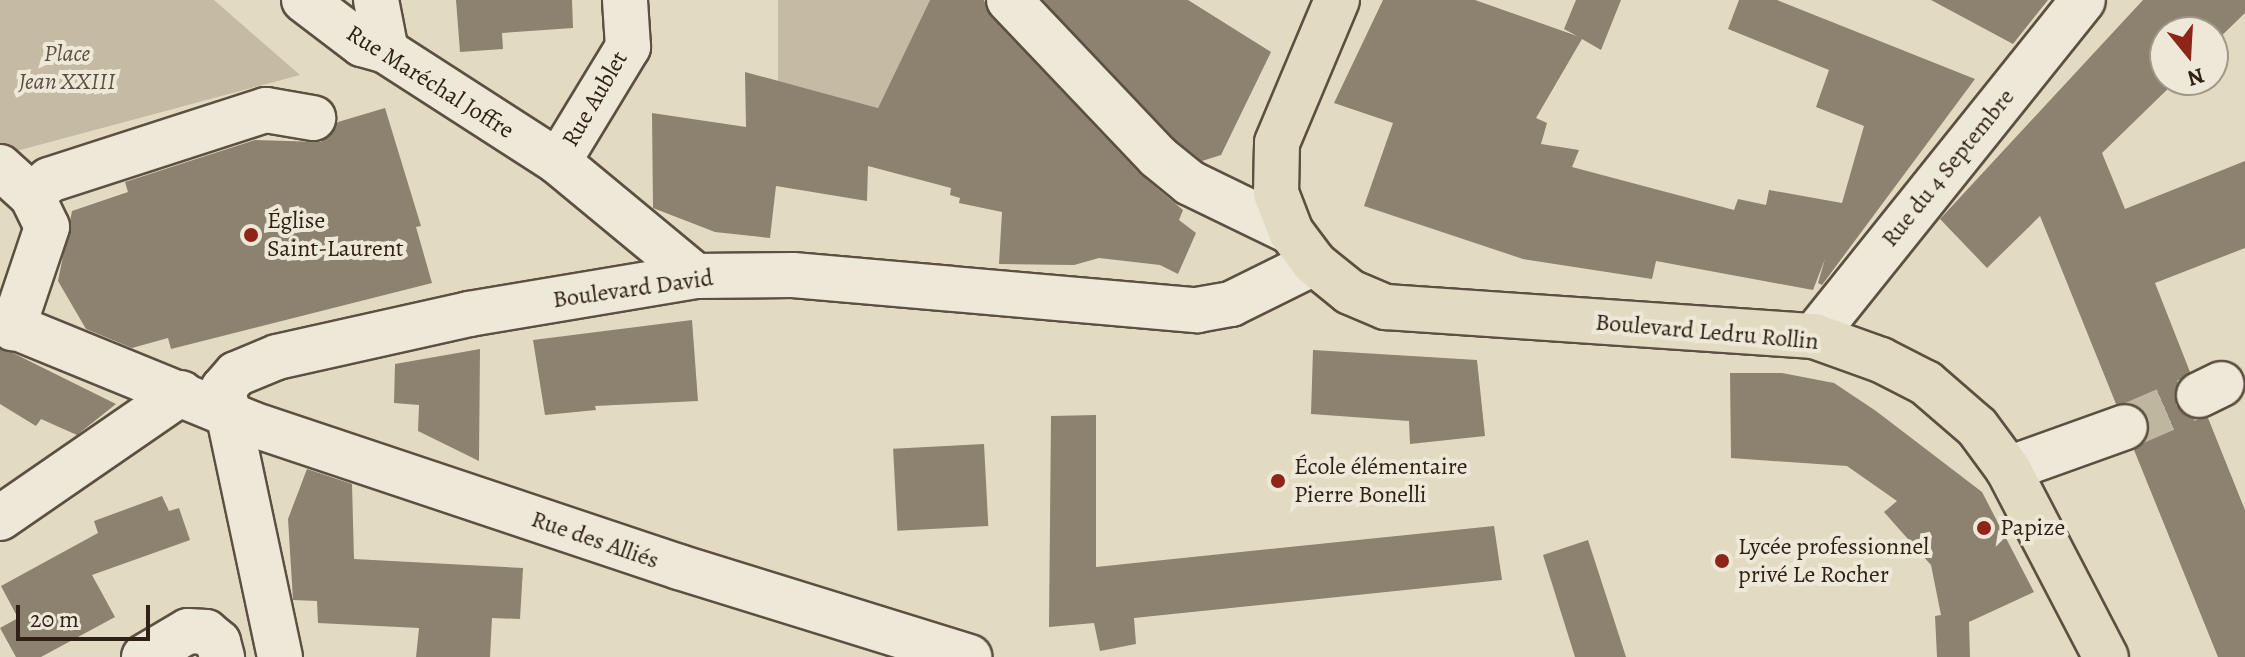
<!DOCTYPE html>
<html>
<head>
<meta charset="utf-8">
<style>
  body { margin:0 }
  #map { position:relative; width:2245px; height:657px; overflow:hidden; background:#e3dbc1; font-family:Alegreya,serif }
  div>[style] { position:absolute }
  .green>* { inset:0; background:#c5bba4 }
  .building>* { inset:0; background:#8d816f; transform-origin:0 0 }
  .minor-tunnel>* { height:44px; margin-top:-22px; transform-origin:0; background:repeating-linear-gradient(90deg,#bfb69f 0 44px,transparent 0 66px) }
  .roads { filter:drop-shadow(2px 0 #5d4f41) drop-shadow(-2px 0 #5d4f41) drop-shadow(0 2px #5d4f41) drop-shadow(0 -2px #5d4f41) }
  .minor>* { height:44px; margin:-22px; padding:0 22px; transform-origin:22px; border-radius:22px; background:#ede8d7 }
  .major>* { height:44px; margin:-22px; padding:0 22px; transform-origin:22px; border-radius:22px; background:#e3dbc1 }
  .dots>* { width:22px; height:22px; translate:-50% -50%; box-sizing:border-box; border:4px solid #ede8d7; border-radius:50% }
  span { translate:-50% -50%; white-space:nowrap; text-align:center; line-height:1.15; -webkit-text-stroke:8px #ede8d7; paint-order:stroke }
  .park-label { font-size:24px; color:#5d4e41; font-style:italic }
  .street-label { font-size:24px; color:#302016 }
  .poi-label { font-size:24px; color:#302016 }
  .left { translate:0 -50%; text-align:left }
  .north { position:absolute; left:2149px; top:16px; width:80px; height:80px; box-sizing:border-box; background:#ede8d7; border:2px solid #a1988a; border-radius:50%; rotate:162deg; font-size:22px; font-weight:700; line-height:32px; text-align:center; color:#302016 }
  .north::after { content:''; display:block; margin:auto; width:28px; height:36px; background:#8f2418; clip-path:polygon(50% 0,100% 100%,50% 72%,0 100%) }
  .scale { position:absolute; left:16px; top:605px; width:134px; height:36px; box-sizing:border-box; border:4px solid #302016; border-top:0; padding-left:10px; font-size:24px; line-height:28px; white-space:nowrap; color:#302016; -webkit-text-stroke:6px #ede8d7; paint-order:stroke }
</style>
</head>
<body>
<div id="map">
  <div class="green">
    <div style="clip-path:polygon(0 0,214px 0,300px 75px,9px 153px,0 145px)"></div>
    <div style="clip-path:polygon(778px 0,930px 0,878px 108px,778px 81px)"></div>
  </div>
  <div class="building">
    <div style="clip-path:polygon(456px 0,572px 0,573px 28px,502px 33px,503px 49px,460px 52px)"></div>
    <div style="clip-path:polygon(930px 0,984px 0,991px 17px,1140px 174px,1183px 210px,1179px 220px,1196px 233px,1178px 274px,1160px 265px,1099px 258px,1074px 265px,999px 264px,1002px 212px,959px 203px,960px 198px,950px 195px,951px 188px,868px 166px,867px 201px,776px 186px,770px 238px,715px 232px,653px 208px,652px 113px,746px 127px,745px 72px,878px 108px)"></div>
    <div style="clip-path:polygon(1043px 0,1188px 0,1271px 52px,1221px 155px,1202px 161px,1175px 139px)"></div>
    <div style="clip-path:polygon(1383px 0,1475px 0,1577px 36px,1564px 29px,1576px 0,1621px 0,1601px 50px,1582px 39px,1536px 118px,1547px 123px,1541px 144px,1579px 150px,1572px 167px,1734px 210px,1738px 199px,1766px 205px,1769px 190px,1842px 203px,1864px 126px,1816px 107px,1829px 70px,1728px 29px,1739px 0,1777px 0,1975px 79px,1822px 285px,1818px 283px,1825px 259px,1813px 290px,1656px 261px,1652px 279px,1523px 259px,1364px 206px,1393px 123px,1334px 103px)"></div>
    <div style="clip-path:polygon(1931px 0,2048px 0,2013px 44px)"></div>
    <div style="clip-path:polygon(2143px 0,2245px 0,2245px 13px,2213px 44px,2213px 32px,2165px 32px,2165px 80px,2177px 80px,2102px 153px,2125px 209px,2245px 161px,2245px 248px,2155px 283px,2190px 372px,2178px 382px,2176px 405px,2186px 416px,2208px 418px,2245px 510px,2245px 657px,2218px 657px,2134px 450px,2149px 432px,2148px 418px,2130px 403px,2116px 404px,2040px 216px,1987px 268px,1940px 219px)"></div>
    <div style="clip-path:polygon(385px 108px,421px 226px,416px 227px,432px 283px,171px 349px,168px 338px,132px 348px,86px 329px,58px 281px,72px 211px,128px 192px,125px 182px,255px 140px,321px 142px,338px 122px)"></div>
    <div style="clip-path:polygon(692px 320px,698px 401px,595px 406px,596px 410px,545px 415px,533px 340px)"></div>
    <div style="clip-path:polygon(0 348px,11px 352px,116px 404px,77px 435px,41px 419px,36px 426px,0 404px)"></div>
    <div style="clip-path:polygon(480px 349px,479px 461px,418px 431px,419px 405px,394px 403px,395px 364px)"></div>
    <div style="clip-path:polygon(1313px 350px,1477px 360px,1485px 436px,1410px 444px,1409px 421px,1311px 414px)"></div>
    <div style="clip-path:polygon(1730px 373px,1782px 373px,1834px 383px,1876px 411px,1982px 492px,2034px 592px,1969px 622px,1970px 657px,1937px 657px,1935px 616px,1941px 615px,1931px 565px,1884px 512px,1897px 501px,1847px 466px,1731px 458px)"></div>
    <div style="clip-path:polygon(1096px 415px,1096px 567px,1494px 526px,1502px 580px,1134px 618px,1136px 644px,1100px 651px,1094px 623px,1049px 627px,1051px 416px)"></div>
    <div style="left:984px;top:444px;width:82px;height:91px;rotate:87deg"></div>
    <div style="clip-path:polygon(307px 469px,352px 484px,354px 559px,523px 568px,520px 619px,492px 618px,490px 657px,416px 657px,419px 628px,318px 623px,317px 601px,293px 600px,288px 519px)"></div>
    <div style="clip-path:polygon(162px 496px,169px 511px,179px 508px,190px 540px,92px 575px,115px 617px,41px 657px,16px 657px,0 628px,18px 618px,1px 586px,98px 533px,94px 521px)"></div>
    <div style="clip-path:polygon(1588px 540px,1626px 657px,1575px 657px,1543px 555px)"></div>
  </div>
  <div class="minor-tunnel">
    <div style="left:2125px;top:427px;width:81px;rotate:-23.4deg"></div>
  </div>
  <div class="roads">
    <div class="minor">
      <div style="left:304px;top:0;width:73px;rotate:37.2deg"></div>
      <div style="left:362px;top:44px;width:25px;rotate:16deg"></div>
      <div style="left:386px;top:51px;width:205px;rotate:32.8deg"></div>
      <div style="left:558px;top:162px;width:179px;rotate:39.6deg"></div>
      <div style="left:376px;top:0;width:52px;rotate:78.9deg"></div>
      <div style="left:1009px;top:0;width:216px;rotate:46.5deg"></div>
      <div style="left:1158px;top:157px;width:41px;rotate:39.1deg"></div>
      <div style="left:1190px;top:183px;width:112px;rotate:25.9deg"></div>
      <div style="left:558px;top:162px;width:135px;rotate:-58.7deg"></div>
      <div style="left:628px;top:47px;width:47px;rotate:-93.7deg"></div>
      <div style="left:0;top:167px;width:43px;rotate:42.2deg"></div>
      <div style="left:32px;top:196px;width:34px;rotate:64deg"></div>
      <div style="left:47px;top:227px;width:107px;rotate:108.6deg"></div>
      <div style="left:32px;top:196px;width:23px;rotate:-43deg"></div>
      <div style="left:49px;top:180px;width:228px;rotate:-17.9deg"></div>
      <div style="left:266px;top:110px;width:48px;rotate:9.7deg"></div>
      <div style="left:0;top:321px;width:272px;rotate:22.2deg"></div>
      <div style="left:252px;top:424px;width:450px;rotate:18.5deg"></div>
      <div style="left:679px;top:567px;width:304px;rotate:17.2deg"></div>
      <div style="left:1814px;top:336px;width:430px;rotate:-51.3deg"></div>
      <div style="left:2199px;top:395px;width:25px;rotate:-26deg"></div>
      <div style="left:2008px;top:469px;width:124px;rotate:-19.7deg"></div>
      <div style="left:0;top:518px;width:220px;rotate:-34.6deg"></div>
      <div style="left:144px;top:657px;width:51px;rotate:-30.6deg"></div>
      <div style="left:188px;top:631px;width:18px;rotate:3deg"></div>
      <div style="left:206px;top:632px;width:16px;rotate:40deg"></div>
      <div style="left:218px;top:642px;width:16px;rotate:75deg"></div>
      <div style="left:280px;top:657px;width:274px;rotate:-102deg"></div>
      <div style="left:223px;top:389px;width:20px;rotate:-49deg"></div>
      <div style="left:236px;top:374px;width:44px;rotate:-22.5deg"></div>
      <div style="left:277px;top:357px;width:197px;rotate:-12.6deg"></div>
      <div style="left:469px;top:314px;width:230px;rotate:-9.5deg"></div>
      <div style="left:696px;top:276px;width:97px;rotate:-0.6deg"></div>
      <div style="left:793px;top:275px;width:406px;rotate:5deg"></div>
      <div style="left:1197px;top:310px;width:35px;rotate:-10deg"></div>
      <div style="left:1231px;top:304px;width:93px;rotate:-26.3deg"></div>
    </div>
    <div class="major">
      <div style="left:1337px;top:0;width:155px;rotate:112.8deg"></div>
      <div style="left:1277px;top:143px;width:50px;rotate:91.1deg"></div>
      <div style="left:1276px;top:193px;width:42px;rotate:69deg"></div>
      <div style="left:1291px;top:232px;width:39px;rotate:53deg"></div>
      <div style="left:1314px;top:263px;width:46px;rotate:38.9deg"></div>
      <div style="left:1350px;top:292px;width:39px;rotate:23deg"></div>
      <div style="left:1386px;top:307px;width:429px;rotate:3.9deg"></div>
      <div style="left:1814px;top:336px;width:71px;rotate:19.7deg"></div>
      <div style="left:1881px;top:360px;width:51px;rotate:27.1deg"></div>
      <div style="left:1926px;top:383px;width:67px;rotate:40.8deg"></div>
      <div style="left:1977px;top:427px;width:52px;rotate:53.6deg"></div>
      <div style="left:2008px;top:469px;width:212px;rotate:62.5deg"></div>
    </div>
  </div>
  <div class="dots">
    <div style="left:251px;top:235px;background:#8f2418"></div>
    <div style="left:1278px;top:481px;background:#8f2418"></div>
    <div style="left:1984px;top:528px;background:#8f2418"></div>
    <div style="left:1722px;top:561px;background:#8f2418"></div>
  </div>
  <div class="park-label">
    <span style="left:67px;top:68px">Place<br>Jean XXIII</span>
  </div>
  <div class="street-label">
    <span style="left:430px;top:82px;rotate:32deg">Rue Maréchal Joffre</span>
    <span style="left:595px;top:99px;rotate:-60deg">Rue Aublet</span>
    <span style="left:1948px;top:168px;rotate:-51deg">Rue du 4 Septembre</span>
    <span style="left:633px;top:289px;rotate:-8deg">Boulevard David</span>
    <span style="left:1707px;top:332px;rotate:5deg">Boulevard Ledru Rollin</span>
    <span style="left:595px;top:540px;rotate:19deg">Rue des Alliés</span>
  </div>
  <div class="poi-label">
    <span class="left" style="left:267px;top:235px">Église<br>Saint-Laurent</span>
    <span class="left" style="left:1294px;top:481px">École élémentaire<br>Pierre Bonelli</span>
    <span class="left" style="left:2000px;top:528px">Papize</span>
    <span class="left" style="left:1738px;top:561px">Lycée professionnel<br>privé Le Rocher</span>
  </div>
  <div class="north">N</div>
  <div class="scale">20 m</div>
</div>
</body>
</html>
